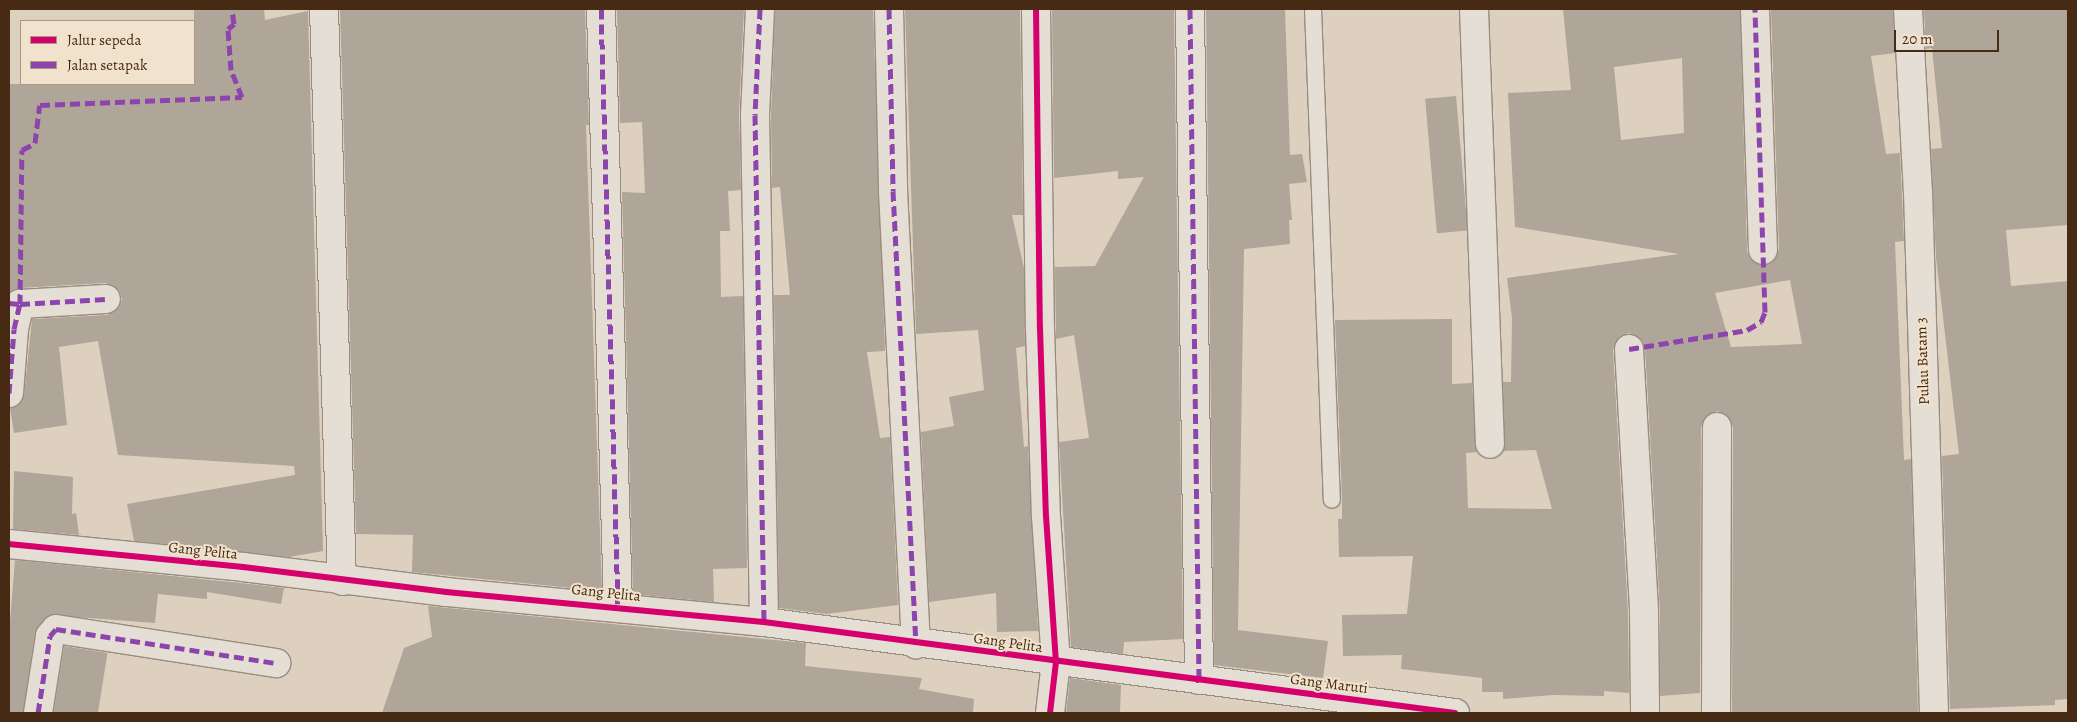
<!DOCTYPE html>
<html>
<head>
<meta charset="utf-8">
<style>
  body { margin:0 }
  #map { position:relative; width:2077px; height:722px; overflow:hidden; background:#ddd0bf; font-family:Alegreya,serif }
  div>[style] { position:absolute }
  .building>* { inset:0; background:#afa598; transform-origin:0 0 }
  .roads { filter:drop-shadow(1px 0 #988c80) drop-shadow(-1px 0 #988c80) drop-shadow(0 1px #988c80) drop-shadow(0 -1px #988c80) }
  .service>* { height:16px; margin:-8px; padding:0 8px; transform-origin:8px; border-radius:8px; background:#e4ded5 }
  .minor>* { height:28px; margin:-14px; padding:0 14px; transform-origin:14px; border-radius:14px; background:#e4ded5 }
  .quiet>* { height:5px; margin-top:-2.5px; transform-origin:0; background:repeating-linear-gradient(90deg,#8e44ad 0 10px,transparent 0 15px) }
  .cycleway>* { height:6px; margin:-3px; padding:0 3px; transform-origin:3px; border-radius:3px; background:#d6006c }
  span { translate:-50% -50%; white-space:nowrap; text-align:center; line-height:1.15; -webkit-text-stroke:4px #f1e2cd; paint-order:stroke }
  .street-label { font-size:15px; color:#472a14 }
  .frame { position:absolute; inset:0; border:10px solid #472a14; pointer-events:none }
  .legend { position:absolute; left:20px; top:20px; width:175px; height:65px; box-sizing:border-box; background:#f1e2cd; border:1px solid #ad9883; margin:0; padding:6px 9px; list-style:none; font-size:15px; color:#472a14 }
  .legend li { display:flex; align-items:center; gap:10px; height:25px }
  .legend b { width:25px; border:1px solid #ad9883 }
  .scale { position:absolute; left:1894px; top:30px; width:105px; height:22px; box-sizing:border-box; border:2px solid #472a14; border-top:0; padding-left:6px; font-size:15px; line-height:18px; white-space:nowrap; color:#472a14; -webkit-text-stroke:4px #f1e2cd; paint-order:stroke }
</style>
</head>
<body>
<div id="map">
  <div class="building">
    <div style="clip-path:polygon(194px 9px,264px 9px,265px 20px,308px 11px,323px 551px,289px 557px,134px 541px,127px 504px,295px 475px,294px 466px,118px 455px,98px 341px,59px 347px,67px 425px,14px 433px,10px 408px,22px 402px,24px 395px,32px 319px,107px 315px,120px 306px,122px 299px,119px 290px,105px 283px,19px 288px,9px 294px,9px 84px,194px 84px)"></div>
    <div style="clip-path:polygon(340px 9px,585px 9px,589px 125px,586px 125px,602px 591px,412px 572px,413px 535px,356px 534px)"></div>
    <div style="clip-path:polygon(617px 9px,744px 9px,739px 114px,741px 190px,728px 191px,730px 231px,720px 231px,721px 297px,743px 296px,747px 568px,713px 569px,714px 602px,633px 594px,622px 192px,645px 193px,642px 122px,620px 123px)"></div>
    <div style="clip-path:polygon(775px 9px,873px 9px,885px 351px,867px 352px,880px 438px,890px 437px,898px 605px,826px 614px,779px 608px,774px 295px,790px 295px,780px 187px,772px 188px,771px 115px)"></div>
    <div style="clip-path:polygon(905px 9px,1020px 9px,1023px 215px,1012px 215px,1024px 268px,1025px 346px,1016px 348px,1024px 447px,1028px 446px,1038px 631px,997px 632px,996px 593px,929px 602px,921px 432px,954px 426px,949px 397px,984px 390px,978px 330px,916px 334px)"></div>
    <div style="clip-path:polygon(1052px 9px,1174px 9px,1183px 639px,1124px 642px,1123px 654px,1071px 647px,1059px 442px,1089px 438px,1074px 335px,1056px 339px,1055px 267px,1095px 266px,1144px 177px,1118px 179px,1118px 171px,1054px 178px)"></div>
    <div style="clip-path:polygon(1206px 9px,1285px 9px,1290px 155px,1302px 154px,1307px 182px,1289px 184px,1292px 220px,1289px 220px,1290px 244px,1244px 249px,1238px 630px,1328px 641px,1323px 678px,1214px 665px)"></div>
    <div style="clip-path:polygon(evenodd,1563px 9px,1740px 9px,1747px 251px,1750px 259px,1763px 266px,1772px 263px,1779px 249px,1771px 9px,1893px 9px,1895px 53px,1871px 56px,1886px 154px,1900px 153px,1904px 241px,1895px 242px,1904px 460px,1911px 459px,1918px 713px,1732px 713px,1733px 427px,1730px 419px,1718px 411px,1709px 414px,1701px 427px,1700px 693px,1660px 696px,1660px 611px,1645px 348px,1642px 340px,1629px 333px,1620px 336px,1613px 350px,1628px 613px,1629px 693px,1604px 691px,1604px 696px,1554px 695px,1503px 699px,1503px 692px,1482px 692px,1482px 678px,1401px 669px,1402px 655px,1343px 656px,1342px 615px,1407px 614px,1413px 556px,1339px 557px,1338px 519px,1342px 519px,1342px 500px,1335px 320px,1452px 319px,1452px 384px,1472px 383px,1477px 452px,1466px 453px,1468px 508px,1552px 509px,1536px 450px,1504px 451px,1503px 382px,1511px 382px,1512px 318px,1507px 278px,1679px 254px,1515px 227px,1508px 93px,1571px 90px,1563px 9px,1682px 58px,1684px 133px,1621px 140px,1614px 67px,1682px 58px,1563px 9px,1790px 280px,1802px 344px,1731px 347px,1715px 293px,1790px 280px)"></div>
    <div style="clip-path:polygon(1924px 9px,2068px 9px,2068px 225px,2006px 230px,2011px 286px,2068px 281px,2068px 699px,2055px 700px,2055px 705px,1950px 709px,1942px 456px,1959px 454px,1936px 257px,1931px 149px,1942px 148px,1932px 48px,1926px 49px)"></div>
    <div style="left:1456px;top:96px;width:135px;height:31px;rotate:85deg"></div>
    <div style="clip-path:polygon(14px 471px,73px 477px,72px 514px,76px 513px,79px 535px,13px 529px)"></div>
    <div style="clip-path:polygon(15px 560px,241px 583px,284px 588px,281px 604px,207px 592px,207px 599px,158px 594px,155px 623px,50px 615px,35px 634px,23px 713px,9px 713px,9px 633px)"></div>
    <div style="clip-path:polygon(428px 606px,806px 643px,805px 666px,922px 678px,919px 689px,974px 699px,973px 713px,382px 713px,404px 648px,432px 637px)"></div>
    <div style="left:64px;top:646px;width:44px;height:68px;rotate:9deg"></div>
    <div style="clip-path:polygon(1070px 678px,1121px 685px,1120px 713px,1066px 713px)"></div>
  </div>
  <div class="roads">
    <div class="service">
      <div style="left:1313px;top:9px;width:491px;rotate:87.8deg"></div>
    </div>
    <div class="minor">
      <div style="left:324px;top:9px;width:572px;rotate:88.2deg"></div>
      <div style="left:601px;top:9px;width:598px;rotate:88.37deg"></div>
      <div style="left:760px;top:9px;width:106px;rotate:92.7deg"></div>
      <div style="left:755px;top:115px;width:507px;rotate:88.98deg"></div>
      <div style="left:889px;top:9px;width:182px;rotate:88.7deg"></div>
      <div style="left:893px;top:191px;width:454px;rotate:87.1deg"></div>
      <div style="left:1036px;top:9px;width:319px;rotate:89.3deg"></div>
      <div style="left:1040px;top:328px;width:188px;rotate:88.2deg"></div>
      <div style="left:1046px;top:516px;width:146px;rotate:86.1deg"></div>
      <div style="left:1056px;top:662px;width:51px;rotate:96.7deg"></div>
      <div style="left:1190px;top:9px;width:671px;rotate:89.23deg"></div>
      <div style="left:1474px;top:9px;width:435px;rotate:87.9deg"></div>
      <div style="left:1755px;top:9px;width:241px;rotate:88.1deg"></div>
      <div style="left:1908px;top:9px;width:183px;rotate:86.9deg"></div>
      <div style="left:1918px;top:192px;width:521px;rotate:88.24deg"></div>
      <div style="left:1629px;top:349px;width:263px;rotate:86.7deg"></div>
      <div style="left:1644px;top:612px;width:101px;rotate:89.4deg"></div>
      <div style="left:9px;top:393px;width:64px;rotate:-85.5deg"></div>
      <div style="left:14px;top:329px;width:26px;rotate:-77deg"></div>
      <div style="left:20px;top:304px;width:86px;rotate:-3.3deg"></div>
      <div style="left:9px;top:544px;width:235px;rotate:5.6deg"></div>
      <div style="left:243px;top:567px;width:205px;rotate:7deg"></div>
      <div style="left:446px;top:592px;width:319px;rotate:5.4deg"></div>
      <div style="left:764px;top:622px;width:697px;rotate:7.5deg"></div>
      <div style="left:38px;top:713px;width:78px;rotate:-81.1deg"></div>
      <div style="left:50px;top:636px;width:9px;rotate:-49deg"></div>
      <div style="left:56px;top:629px;width:223px;rotate:8.8deg"></div>
      <div style="left:1716px;top:713px;width:286px;rotate:-89.8deg"></div>
    </div>
  </div>
  <div class="quiet">
    <div style="left:601px;top:9px;width:598px;rotate:88.37deg"></div>
    <div style="left:760px;top:9px;width:106px;rotate:92.7deg"></div>
    <div style="left:755px;top:115px;width:507px;rotate:88.98deg"></div>
    <div style="left:889px;top:9px;width:182px;rotate:88.7deg"></div>
    <div style="left:893px;top:191px;width:454px;rotate:87.1deg"></div>
    <div style="left:1190px;top:9px;width:671px;rotate:89.23deg"></div>
    <div style="left:1199px;top:680px;width:3px;rotate:180deg"></div>
    <div style="left:9px;top:303px;width:11px;rotate:5deg"></div>
    <div style="left:20px;top:304px;width:154px;rotate:-89.3deg"></div>
    <div style="left:22px;top:150px;width:15px;rotate:-28deg"></div>
    <div style="left:35px;top:143px;width:38px;rotate:-83deg"></div>
    <div style="left:40px;top:105px;width:202px;rotate:-2.3deg"></div>
    <div style="left:242px;top:97px;width:29px;rotate:-112deg"></div>
    <div style="left:231px;top:70px;width:41px;rotate:-94.2deg"></div>
    <div style="left:228px;top:29px;width:8px;rotate:-40deg"></div>
    <div style="left:234px;top:24px;width:15px;rotate:-98deg"></div>
    <div style="left:1629px;top:349px;width:120px;rotate:-9.1deg"></div>
    <div style="left:1747px;top:330px;width:16px;rotate:-30deg"></div>
    <div style="left:1761px;top:322px;width:11px;rotate:-68deg"></div>
    <div style="left:1765px;top:312px;width:303px;rotate:-91.9deg"></div>
    <div style="left:9px;top:393px;width:64px;rotate:-85.5deg"></div>
    <div style="left:14px;top:329px;width:26px;rotate:-77deg"></div>
    <div style="left:20px;top:304px;width:86px;rotate:-3.3deg"></div>
    <div style="left:38px;top:713px;width:78px;rotate:-81.1deg"></div>
    <div style="left:50px;top:636px;width:9px;rotate:-49deg"></div>
    <div style="left:56px;top:629px;width:223px;rotate:8.8deg"></div>
  </div>
  <div class="cycleway">
    <div style="left:1036px;top:9px;width:319px;rotate:89.3deg"></div>
    <div style="left:1040px;top:328px;width:188px;rotate:88.2deg"></div>
    <div style="left:1046px;top:516px;width:146px;rotate:86.1deg"></div>
    <div style="left:1056px;top:662px;width:51px;rotate:96.7deg"></div>
    <div style="left:9px;top:544px;width:235px;rotate:5.6deg"></div>
    <div style="left:243px;top:567px;width:205px;rotate:7deg"></div>
    <div style="left:446px;top:592px;width:319px;rotate:5.4deg"></div>
    <div style="left:764px;top:622px;width:697px;rotate:7.5deg"></div>
  </div>
  <div class="street-label">
    <span style="left:1923px;top:361px;rotate:-92deg">Pulau Batam 3</span>
    <span style="left:203px;top:551px;rotate:6deg">Gang Pelita</span>
    <span style="left:606px;top:593px;rotate:6deg">Gang Pelita</span>
    <span style="left:1008px;top:643px;rotate:8deg">Gang Pelita</span>
    <span style="left:1329px;top:684px;rotate:7deg">Gang Maruti</span>
  </div>
  <div class="frame"></div>
  <ul class="legend">
  <li><b style="height:6px;background:#d6006c"></b>Jalur sepeda</li>
  <li><b style="height:6px;background:#8e44ad"></b>Jalan setapak</li>
  </ul>
  <div class="scale">20 m</div>
</div>
</body>
</html>
